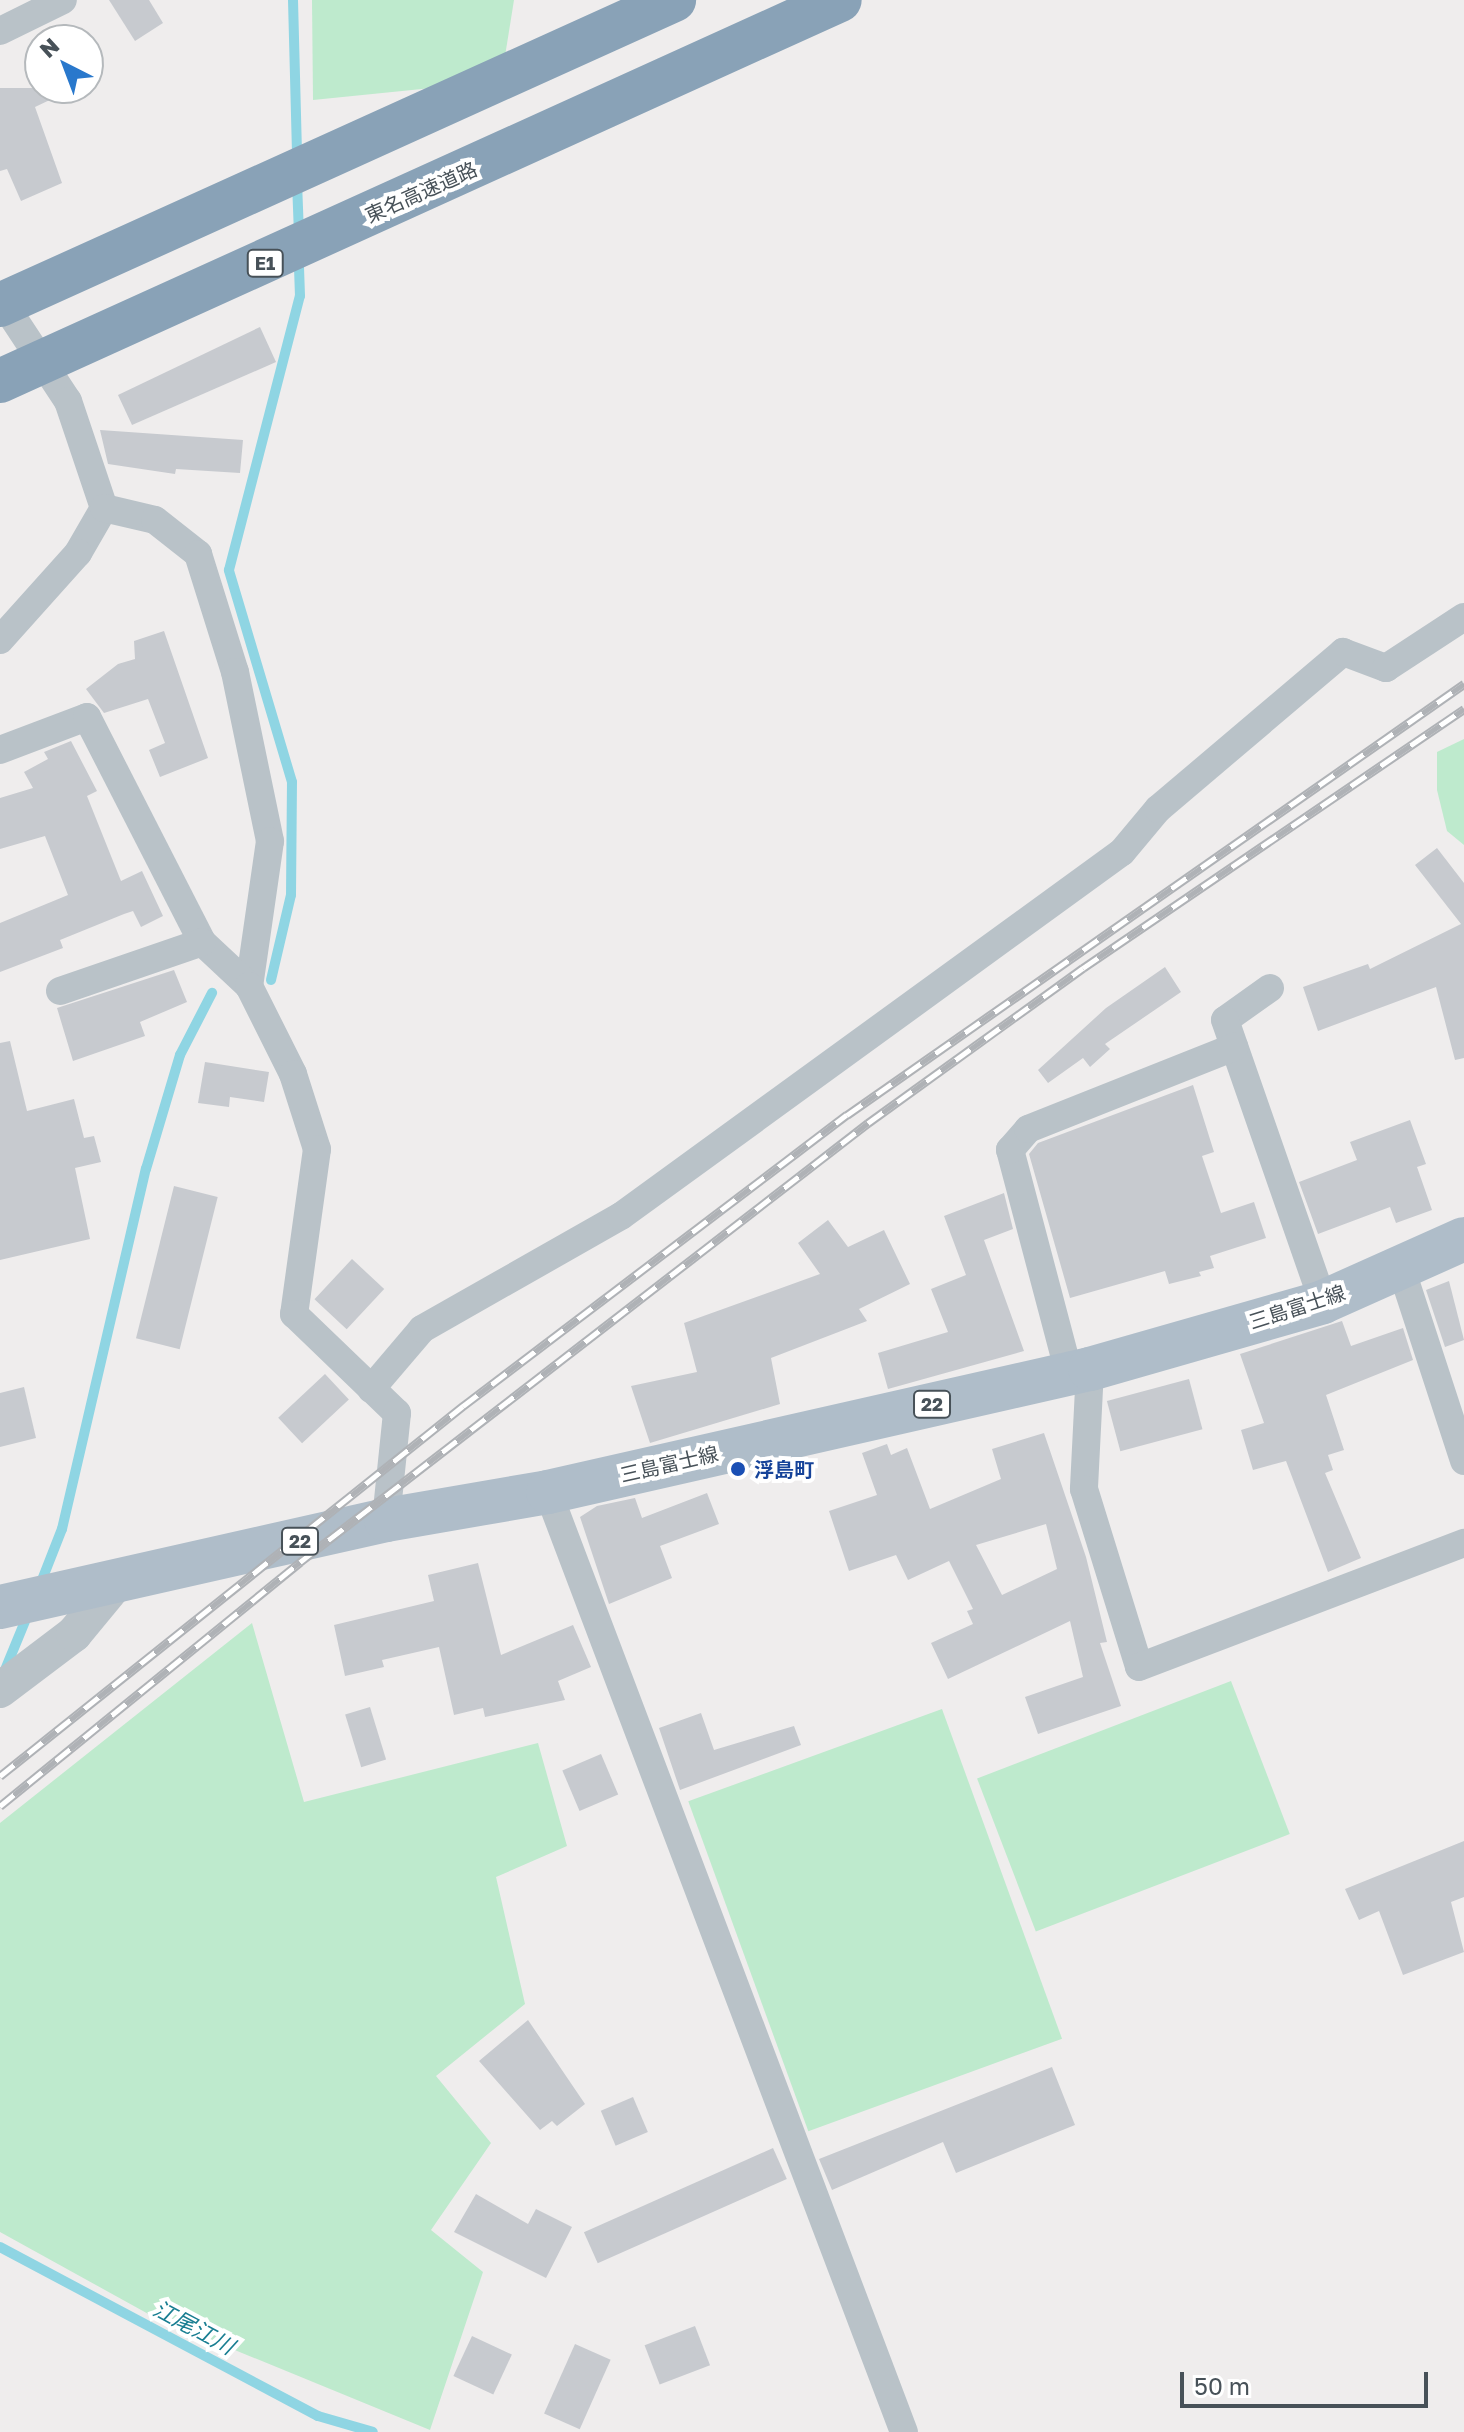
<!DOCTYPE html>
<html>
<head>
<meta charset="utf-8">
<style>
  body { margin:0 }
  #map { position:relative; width:1464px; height:2432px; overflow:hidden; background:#efeded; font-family:"Golos Text","Noto Sans JP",sans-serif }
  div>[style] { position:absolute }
  .green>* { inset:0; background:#beeacd; transform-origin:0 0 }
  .stream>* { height:10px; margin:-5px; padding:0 5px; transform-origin:5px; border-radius:5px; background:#8fd5e3 }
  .building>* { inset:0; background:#c7cacf; transform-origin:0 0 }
  .minor>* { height:28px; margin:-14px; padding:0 14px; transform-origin:14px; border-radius:14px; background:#b9c2c8 }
  .tertiary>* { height:36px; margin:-18px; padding:0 18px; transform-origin:18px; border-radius:18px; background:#b9c2c8 }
  .primary>* { height:44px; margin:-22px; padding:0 22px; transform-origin:22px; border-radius:22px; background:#afbdc9 }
  .motorway>* { height:44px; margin:-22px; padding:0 22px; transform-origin:22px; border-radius:22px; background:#89a2b7 }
  .rail>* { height:9px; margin-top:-4.5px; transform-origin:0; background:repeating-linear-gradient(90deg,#fff 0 18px,#afb2b6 0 36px); box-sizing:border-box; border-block:2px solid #afb2b6 }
  .dots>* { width:22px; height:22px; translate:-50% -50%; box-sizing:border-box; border:4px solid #fff; border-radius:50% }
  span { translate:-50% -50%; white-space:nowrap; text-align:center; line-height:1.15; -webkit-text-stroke:8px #fff; paint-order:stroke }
  .shield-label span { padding:2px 6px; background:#fff; border:2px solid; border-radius:6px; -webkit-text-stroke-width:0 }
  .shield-label { font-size:18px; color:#475158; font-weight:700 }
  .street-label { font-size:20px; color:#475158 }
  .transit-label { font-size:20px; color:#164399; font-weight:700 }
  .left { translate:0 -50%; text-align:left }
  .water-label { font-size:22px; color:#197e92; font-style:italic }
  .north { position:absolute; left:24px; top:24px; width:80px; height:80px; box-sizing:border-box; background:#fff; border:2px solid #b5b9bc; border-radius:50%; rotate:318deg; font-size:22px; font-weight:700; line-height:32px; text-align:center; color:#475158 }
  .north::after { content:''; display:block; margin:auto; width:28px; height:36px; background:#2978cc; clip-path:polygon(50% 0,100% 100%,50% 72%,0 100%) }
  .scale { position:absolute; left:1180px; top:2372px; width:248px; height:36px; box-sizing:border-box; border:4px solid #475158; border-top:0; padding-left:10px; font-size:24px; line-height:28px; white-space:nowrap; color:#475158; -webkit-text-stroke:6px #fff; paint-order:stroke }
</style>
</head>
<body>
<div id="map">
  <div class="green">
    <div style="clip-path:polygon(312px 0,514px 0,501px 81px,313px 100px)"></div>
    <div style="clip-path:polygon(1464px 739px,1464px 845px,1447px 831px,1437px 790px,1437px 752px)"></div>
    <div style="clip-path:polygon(252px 1623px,304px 1802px,538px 1743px,567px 1846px,496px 1877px,525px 2004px,436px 2076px,491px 2143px,431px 2230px,483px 2272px,430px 2430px,152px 2316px,0 2232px,0 1823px)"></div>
    <div style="left:1231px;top:1681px;width:164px;height:272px;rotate:69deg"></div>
    <div style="left:942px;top:1709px;width:351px;height:270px;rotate:70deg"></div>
  </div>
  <div class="stream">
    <div style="left:293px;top:0;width:158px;rotate:88.5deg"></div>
    <div style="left:297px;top:182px;width:52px;rotate:87.8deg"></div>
    <div style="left:271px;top:980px;width:87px;rotate:-76.8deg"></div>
    <div style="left:291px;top:895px;width:113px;rotate:-89.5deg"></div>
    <div style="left:292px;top:782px;width:221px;rotate:-106.6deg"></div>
    <div style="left:229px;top:570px;width:283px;rotate:-75.5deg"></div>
    <div style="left:300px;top:296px;width:38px;rotate:-92deg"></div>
    <div style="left:40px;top:1585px;width:60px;rotate:-68.6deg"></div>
    <div style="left:62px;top:1529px;width:370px;rotate:-76.9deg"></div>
    <div style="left:146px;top:1169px;width:119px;rotate:-73.4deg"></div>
    <div style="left:180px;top:1055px;width:70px;rotate:-62.7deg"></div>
    <div style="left:5px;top:1670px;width:61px;rotate:-67.7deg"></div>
    <div style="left:0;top:2247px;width:360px;rotate:28deg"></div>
    <div style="left:318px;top:2416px;width:57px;rotate:16.2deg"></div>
  </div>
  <div class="building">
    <div style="clip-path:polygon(109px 0,149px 0,163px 23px,135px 41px)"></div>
    <div style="clip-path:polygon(0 88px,75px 88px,35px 107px,62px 183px,21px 201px,7px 169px,0 171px)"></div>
    <div style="clip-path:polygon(260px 327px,276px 362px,132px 425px,118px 395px)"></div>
    <div style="clip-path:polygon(100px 430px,243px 440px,240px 473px,176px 469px,175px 474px,108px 464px)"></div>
    <div style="clip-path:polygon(164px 631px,208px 758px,160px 777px,149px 750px,165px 743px,148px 699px,104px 713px,86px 689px,118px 664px,135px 659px,134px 641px)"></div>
    <div style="clip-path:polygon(71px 741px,97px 791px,87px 796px,121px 881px,142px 871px,163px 916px,141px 927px,133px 911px,124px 914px,60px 940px,63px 948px,0 972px,0 923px,68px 895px,45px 836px,0 849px,0 798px,33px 788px,24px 772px,48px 759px,44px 752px)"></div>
    <div style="clip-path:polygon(1437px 848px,1464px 883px,1464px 1058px,1455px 1060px,1436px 987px,1318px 1031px,1303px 987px,1368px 964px,1370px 969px,1461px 924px,1415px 865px)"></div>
    <div style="clip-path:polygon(1165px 967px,1181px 992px,1105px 1044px,1110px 1049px,1090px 1067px,1083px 1058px,1048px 1083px,1038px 1070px,1106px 1008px)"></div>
    <div style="clip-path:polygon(174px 970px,187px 1002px,140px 1022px,145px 1036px,73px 1061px,57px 1008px)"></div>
    <div style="clip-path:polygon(10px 1041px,27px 1111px,74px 1099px,84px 1138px,94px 1136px,101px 1162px,75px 1168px,90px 1239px,0 1260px,0 1043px)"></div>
    <div style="clip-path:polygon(205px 1062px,269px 1072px,264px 1102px,230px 1097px,229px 1107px,198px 1103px)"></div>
    <div style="clip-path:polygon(1193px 1085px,1214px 1152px,1202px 1156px,1221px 1213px,1254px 1202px,1266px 1238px,1210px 1256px,1214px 1268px,1199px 1272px,1201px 1276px,1169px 1284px,1165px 1271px,1070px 1298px,1029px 1154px,1038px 1143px)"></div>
    <div style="clip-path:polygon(1410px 1120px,1426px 1164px,1417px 1167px,1432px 1210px,1396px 1223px,1390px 1207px,1318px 1234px,1299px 1182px,1357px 1160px,1350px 1142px)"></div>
    <div style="left:174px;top:1186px;width:45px;height:157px;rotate:14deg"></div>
    <div style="clip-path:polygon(1004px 1193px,1013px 1229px,984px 1240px,1024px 1351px,888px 1389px,878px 1353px,948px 1332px,931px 1289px,966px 1275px,944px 1216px)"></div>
    <div style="clip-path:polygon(828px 1220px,848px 1247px,884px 1230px,910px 1284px,859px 1309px,867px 1321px,771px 1358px,780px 1404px,650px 1443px,631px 1386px,697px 1372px,684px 1323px,820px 1274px,798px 1243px)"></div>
    <div style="left:352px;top:1259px;width:44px;height:55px;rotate:43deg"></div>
    <div style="clip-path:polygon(1449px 1281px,1464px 1340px,1445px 1347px,1426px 1290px)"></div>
    <div style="clip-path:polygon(1342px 1321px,1351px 1346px,1403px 1328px,1413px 1360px,1326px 1395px,1344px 1450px,1328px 1455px,1333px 1470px,1325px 1473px,1361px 1558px,1328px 1572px,1286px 1461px,1253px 1470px,1241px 1430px,1264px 1423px,1240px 1354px)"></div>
    <div style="left:325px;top:1374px;width:35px;height:64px;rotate:47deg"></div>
    <div style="left:1189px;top:1379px;width:52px;height:85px;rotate:75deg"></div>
    <div style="clip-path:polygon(24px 1387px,36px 1438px,0 1447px,0 1393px)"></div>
    <div style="clip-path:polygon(evenodd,1044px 1433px,1086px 1557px,1107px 1642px,1100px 1643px,1121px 1706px,1038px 1734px,1025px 1697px,1083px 1677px,1070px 1621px,948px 1679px,931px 1643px,973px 1624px,967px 1611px,973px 1609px,949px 1561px,908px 1580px,896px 1555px,849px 1571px,829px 1511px,877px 1495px,862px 1453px,887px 1444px,891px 1455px,907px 1448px,930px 1509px,1001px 1479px,992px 1449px,1044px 1433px,1046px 1524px,1057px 1569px,1002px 1595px,976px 1545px,1046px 1524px)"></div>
    <div style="clip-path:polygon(707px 1493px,719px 1524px,660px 1546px,672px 1578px,609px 1604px,580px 1517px,597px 1506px,635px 1498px,642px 1518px)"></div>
    <div style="clip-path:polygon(478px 1563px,501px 1655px,573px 1625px,591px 1667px,558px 1681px,565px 1700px,485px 1717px,483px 1708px,454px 1715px,439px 1647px,382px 1660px,384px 1667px,345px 1676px,334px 1625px,434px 1601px,428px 1575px)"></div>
    <div style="left:370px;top:1707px;width:55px;height:26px;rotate:73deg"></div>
    <div style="clip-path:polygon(701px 1713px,714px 1750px,794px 1726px,801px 1745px,680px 1790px,659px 1728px)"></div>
    <div style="left:601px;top:1754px;width:44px;height:42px;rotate:67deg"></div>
    <div style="clip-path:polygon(1464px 1841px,1464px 1897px,1451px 1902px,1464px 1952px,1403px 1975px,1379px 1911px,1359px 1920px,1345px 1889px)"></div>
    <div style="clip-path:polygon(528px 2020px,585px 2104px,557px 2126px,552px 2121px,540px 2130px,479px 2061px)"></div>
    <div style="clip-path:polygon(1052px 2067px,1075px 2125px,956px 2173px,943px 2142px,832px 2190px,819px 2159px)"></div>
    <div style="left:633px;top:2097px;width:38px;height:35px;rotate:67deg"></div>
    <div style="left:773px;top:2148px;width:34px;height:207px;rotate:66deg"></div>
    <div style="clip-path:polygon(476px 2194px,528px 2224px,536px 2209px,572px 2227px,546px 2278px,454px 2232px)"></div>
    <div style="left:695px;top:2326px;width:42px;height:54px;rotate:69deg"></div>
    <div style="left:472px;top:2336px;width:44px;height:44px;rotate:25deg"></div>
    <div style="left:575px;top:2344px;width:39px;height:76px;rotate:24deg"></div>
  </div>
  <div class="minor">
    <div style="left:0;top:31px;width:70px;rotate:-26.2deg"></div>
    <div style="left:0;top:298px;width:123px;rotate:56.6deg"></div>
    <div style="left:68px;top:401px;width:113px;rotate:71.4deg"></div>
    <div style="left:104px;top:508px;width:52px;rotate:120deg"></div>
    <div style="left:78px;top:553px;width:117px;rotate:131.9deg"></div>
    <div style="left:104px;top:508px;width:52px;rotate:13.2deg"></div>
    <div style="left:155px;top:520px;width:55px;rotate:38.3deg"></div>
    <div style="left:198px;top:554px;width:124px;rotate:72.6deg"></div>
    <div style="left:235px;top:672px;width:173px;rotate:78.3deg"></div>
    <div style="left:270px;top:841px;width:147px;rotate:98.2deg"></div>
    <div style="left:0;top:750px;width:93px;rotate:-20.8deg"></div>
    <div style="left:87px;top:717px;width:253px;rotate:62.9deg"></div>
    <div style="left:202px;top:942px;width:64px;rotate:43.1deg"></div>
    <div style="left:249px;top:986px;width:98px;rotate:63.4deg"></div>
    <div style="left:293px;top:1074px;width:79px;rotate:72.3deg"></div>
    <div style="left:317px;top:1149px;width:167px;rotate:97.9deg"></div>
    <div style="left:294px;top:1314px;width:143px;rotate:43.9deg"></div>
    <div style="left:397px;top:1413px;width:108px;rotate:95.9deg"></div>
    <div style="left:1270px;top:988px;width:55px;rotate:144.6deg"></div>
    <div style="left:1225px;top:1020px;width:299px;rotate:70.8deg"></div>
    <div style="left:60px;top:991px;width:150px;rotate:-19deg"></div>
    <div style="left:1401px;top:1268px;width:203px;rotate:71.9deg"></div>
    <div style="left:1090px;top:1369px;width:120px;rotate:92.9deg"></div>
    <div style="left:1084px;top:1489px;width:186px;rotate:72.8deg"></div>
    <div style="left:1139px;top:1667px;width:348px;rotate:-20.9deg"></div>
    <div style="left:1069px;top:1373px;width:231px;rotate:-104.8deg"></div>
    <div style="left:1010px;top:1150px;width:28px;rotate:-49deg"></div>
    <div style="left:1028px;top:1129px;width:222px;rotate:-21.7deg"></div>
    <div style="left:371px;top:1389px;width:79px;rotate:-49.6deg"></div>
    <div style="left:422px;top:1329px;width:229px;rotate:-29.6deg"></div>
    <div style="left:621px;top:1216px;width:619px;rotate:-36deg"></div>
    <div style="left:1122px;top:852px;width:56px;rotate:-50.1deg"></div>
    <div style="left:1158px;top:809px;width:243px;rotate:-40.3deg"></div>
    <div style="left:1343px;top:652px;width:46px;rotate:20.4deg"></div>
    <div style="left:1386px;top:668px;width:93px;rotate:-33.2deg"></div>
    <div style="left:548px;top:1492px;width:1005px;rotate:69.26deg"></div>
  </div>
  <div class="tertiary">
    <div style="left:0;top:1690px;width:93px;rotate:-37.1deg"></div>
    <div style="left:74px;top:1634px;width:67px;rotate:-50.4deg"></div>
  </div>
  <div class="primary">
    <div style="left:0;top:1607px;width:396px;rotate:-12.7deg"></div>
    <div style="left:386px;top:1520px;width:164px;rotate:-9.8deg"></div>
    <div style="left:548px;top:1492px;width:556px;rotate:-12.79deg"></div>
    <div style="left:1090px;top:1369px;width:242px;rotate:-16deg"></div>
    <div style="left:1323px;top:1302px;width:154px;rotate:-24.1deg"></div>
  </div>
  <div class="motorway">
    <div style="left:0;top:305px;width:740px;rotate:-24.35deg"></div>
    <div style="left:0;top:381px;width:922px;rotate:-24.4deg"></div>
  </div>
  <div class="rail">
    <div style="left:0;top:1776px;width:593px;rotate:-38.63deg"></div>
    <div style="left:463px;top:1406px;width:482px;rotate:-37.2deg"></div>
    <div style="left:847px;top:1115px;width:753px;rotate:-34.94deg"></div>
    <div style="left:0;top:1806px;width:387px;rotate:-39.1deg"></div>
    <div style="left:300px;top:1562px;width:718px;rotate:-37.7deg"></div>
    <div style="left:868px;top:1123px;width:265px;rotate:-35.8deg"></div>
    <div style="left:1083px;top:968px;width:461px;rotate:-34.2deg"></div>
  </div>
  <div class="dots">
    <div style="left:738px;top:1469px;background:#1a4fb4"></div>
  </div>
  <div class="shield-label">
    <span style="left:265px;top:263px">E1</span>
    <span style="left:932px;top:1404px">22</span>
    <span style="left:300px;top:1541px">22</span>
  </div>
  <div class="street-label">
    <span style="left:421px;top:192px;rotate:-24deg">東名高速道路</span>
    <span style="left:1297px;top:1307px;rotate:-18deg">三島富士線</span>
    <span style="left:669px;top:1464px;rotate:-13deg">三島富士線</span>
  </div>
  <div class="transit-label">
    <span class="left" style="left:754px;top:1469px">浮島町</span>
  </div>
  <div class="water-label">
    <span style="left:194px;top:2327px;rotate:28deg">江尾江川</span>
  </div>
  <div class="north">N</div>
  <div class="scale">50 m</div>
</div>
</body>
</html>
